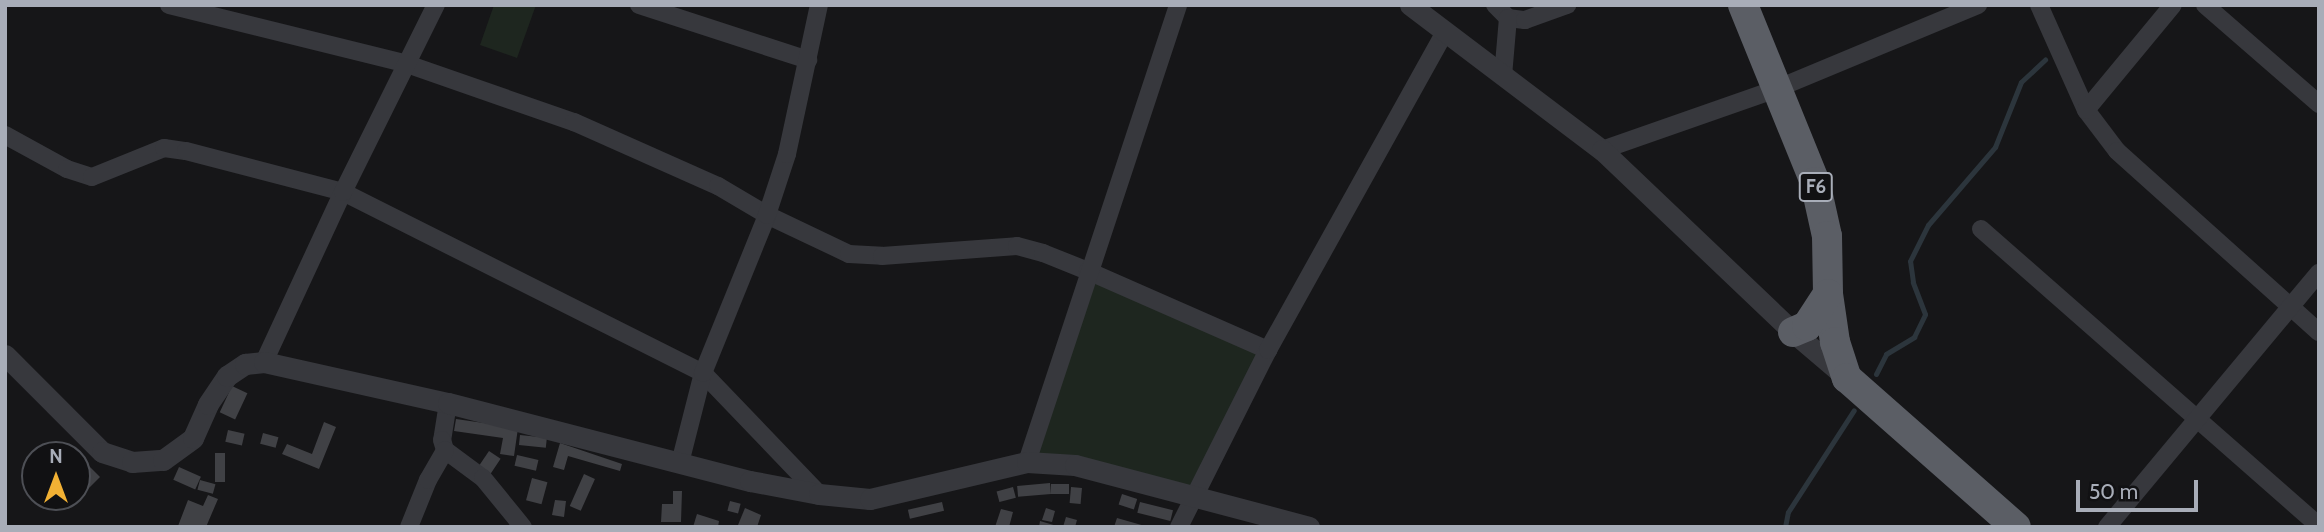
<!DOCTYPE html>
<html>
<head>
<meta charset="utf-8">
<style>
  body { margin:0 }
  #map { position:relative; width:2324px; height:532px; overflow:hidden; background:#161618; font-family:Cabin,sans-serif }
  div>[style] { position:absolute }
  .green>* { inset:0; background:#1e261f }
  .stream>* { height:5px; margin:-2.5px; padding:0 2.5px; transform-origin:2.5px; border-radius:2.5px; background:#2c353c }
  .building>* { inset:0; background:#404145; transform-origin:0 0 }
  .minor>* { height:18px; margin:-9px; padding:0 9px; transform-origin:9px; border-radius:9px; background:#37383d }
  .tertiary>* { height:21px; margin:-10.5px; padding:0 10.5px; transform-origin:10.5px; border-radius:10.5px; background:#37383d }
  .trunk>* { height:30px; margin:-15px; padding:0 15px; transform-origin:15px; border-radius:15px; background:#5b5e65 }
  span { translate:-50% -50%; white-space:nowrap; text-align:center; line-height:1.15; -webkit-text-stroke:5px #111113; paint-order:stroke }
  .shield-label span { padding:2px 5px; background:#111113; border:2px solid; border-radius:5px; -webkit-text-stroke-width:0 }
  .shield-label { font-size:19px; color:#a8adb8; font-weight:700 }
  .frame { position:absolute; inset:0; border:7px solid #a8adb8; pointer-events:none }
  .north { position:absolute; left:21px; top:441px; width:70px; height:70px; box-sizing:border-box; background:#111113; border:2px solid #4d4f55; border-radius:50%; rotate:0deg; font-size:19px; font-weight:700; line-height:28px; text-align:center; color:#a8adb8 }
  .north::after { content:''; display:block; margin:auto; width:24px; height:32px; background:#f2b134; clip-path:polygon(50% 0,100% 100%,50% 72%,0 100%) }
  .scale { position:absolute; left:2076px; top:480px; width:122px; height:32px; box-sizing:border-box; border:4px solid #a8adb8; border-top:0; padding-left:9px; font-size:21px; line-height:24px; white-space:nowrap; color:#a8adb8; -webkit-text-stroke:5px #111113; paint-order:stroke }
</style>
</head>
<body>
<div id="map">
  <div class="green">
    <div style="clip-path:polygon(494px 5px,536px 5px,517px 58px,480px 45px)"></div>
    <div style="clip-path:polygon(1088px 271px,1268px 350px,1196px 495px,1027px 462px)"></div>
  </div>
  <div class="stream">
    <div style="left:1876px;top:374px;width:22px;rotate:-63deg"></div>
    <div style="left:1886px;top:354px;width:33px;rotate:-31deg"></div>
    <div style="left:1914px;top:337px;width:25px;rotate:-64deg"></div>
    <div style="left:1925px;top:314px;width:34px;rotate:-111deg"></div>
    <div style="left:1913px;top:282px;width:21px;rotate:-98deg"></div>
    <div style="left:1910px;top:261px;width:40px;rotate:-63.4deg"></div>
    <div style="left:1928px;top:225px;width:103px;rotate:-49.3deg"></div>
    <div style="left:1995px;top:147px;width:70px;rotate:-68.2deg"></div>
    <div style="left:2021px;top:82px;width:33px;rotate:-43deg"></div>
    <div style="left:1785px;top:527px;width:15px;rotate:-79deg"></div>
    <div style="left:1788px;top:512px;width:121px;rotate:-57.1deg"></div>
  </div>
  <div class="building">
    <div style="left:232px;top:386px;width:17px;height:29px;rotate:25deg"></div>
    <div style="clip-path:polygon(456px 419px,518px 428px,514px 456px,500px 454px,503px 438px,454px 431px)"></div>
    <div style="clip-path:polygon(324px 422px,336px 427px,319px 469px,282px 454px,287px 444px,312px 454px)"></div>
    <div style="left:228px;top:430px;width:17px;height:12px;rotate:13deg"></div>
    <div style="left:263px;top:433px;width:16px;height:11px;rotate:15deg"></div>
    <div style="left:520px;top:435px;width:27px;height:10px;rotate:6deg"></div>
    <div style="clip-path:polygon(560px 443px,622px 464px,620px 471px,568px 456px,564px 470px,553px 467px)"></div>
    <div style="left:489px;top:451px;width:14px;height:20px;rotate:34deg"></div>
    <div style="left:215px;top:453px;width:10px;height:29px"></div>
    <div style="left:517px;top:455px;width:22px;height:11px;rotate:13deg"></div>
    <div style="clip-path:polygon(86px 463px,100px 477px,79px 498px,77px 471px)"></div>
    <div style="left:179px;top:467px;width:24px;height:14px;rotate:24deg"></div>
    <div style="left:584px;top:474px;width:12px;height:35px;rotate:24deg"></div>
    <div style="left:532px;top:478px;width:16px;height:23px;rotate:15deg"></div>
    <div style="left:200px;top:480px;width:16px;height:10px;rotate:15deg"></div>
    <div style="left:1050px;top:483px;width:11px;height:33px;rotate:85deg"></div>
    <div style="left:1051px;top:484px;width:18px;height:10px"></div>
    <div style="left:1013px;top:487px;width:11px;height:17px;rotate:75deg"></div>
    <div style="left:1071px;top:487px;width:11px;height:16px;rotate:5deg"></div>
    <div style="clip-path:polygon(673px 491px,682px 491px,681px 522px,661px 522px,662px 504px,673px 504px)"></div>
    <div style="left:1122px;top:494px;width:16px;height:11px;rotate:18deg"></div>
    <div style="clip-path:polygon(208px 495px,218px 499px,206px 527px,178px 526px,188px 500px,203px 506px)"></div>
    <div style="clip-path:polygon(555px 500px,566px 501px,564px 517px,552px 515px)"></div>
    <div style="left:730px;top:501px;width:11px;height:10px;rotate:15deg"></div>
    <div style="left:942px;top:502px;width:9px;height:35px;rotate:77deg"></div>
    <div style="left:1140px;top:502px;width:34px;height:11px;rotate:14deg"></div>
    <div style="clip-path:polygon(745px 508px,761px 515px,757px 527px,738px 525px)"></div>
    <div style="clip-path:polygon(1046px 508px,1055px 511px,1052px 522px,1042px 520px)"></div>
    <div style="clip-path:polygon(1001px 509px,1013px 512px,1009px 527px,995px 527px)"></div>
    <div style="clip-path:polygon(697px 514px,719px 521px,718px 527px,693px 527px)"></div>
    <div style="clip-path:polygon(1066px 517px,1077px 520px,1075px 527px,1063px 527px)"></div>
    <div style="clip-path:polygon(1117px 518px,1145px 526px,1145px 527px,1114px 527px)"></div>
    <div style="clip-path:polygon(1040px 521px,1057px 526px,1056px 527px,1039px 527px)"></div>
  </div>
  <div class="minor">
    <div style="left:169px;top:5px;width:245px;rotate:13.9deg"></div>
    <div style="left:407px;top:64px;width:177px;rotate:19.2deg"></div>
    <div style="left:574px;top:122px;width:158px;rotate:24deg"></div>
    <div style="left:718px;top:186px;width:57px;rotate:30.6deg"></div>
    <div style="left:767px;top:215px;width:91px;rotate:25.4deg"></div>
    <div style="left:849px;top:254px;width:33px;rotate:3deg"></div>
    <div style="left:882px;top:256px;width:135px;rotate:-4.2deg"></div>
    <div style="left:1017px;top:246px;width:27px;rotate:15deg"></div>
    <div style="left:1043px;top:253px;width:48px;rotate:21.8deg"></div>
    <div style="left:1088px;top:271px;width:197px;rotate:23.7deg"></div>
    <div style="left:639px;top:5px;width:178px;rotate:18deg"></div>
    <div style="left:1495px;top:5px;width:18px;rotate:45deg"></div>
    <div style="left:1508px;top:18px;width:17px;rotate:7deg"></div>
    <div style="left:1525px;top:20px;width:45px;rotate:-19.7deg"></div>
    <div style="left:2039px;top:5px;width:115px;rotate:65.9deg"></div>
    <div style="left:2086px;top:110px;width:51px;rotate:52.9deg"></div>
    <div style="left:2117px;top:151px;width:271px;rotate:41.9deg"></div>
    <div style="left:2205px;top:5px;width:151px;rotate:41deg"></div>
    <div style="left:1503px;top:76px;width:58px;rotate:-85.1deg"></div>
    <div style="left:2086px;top:110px;width:136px;rotate:-50.4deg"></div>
    <div style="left:5px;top:135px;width:71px;rotate:28.7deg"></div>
    <div style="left:67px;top:169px;width:26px;rotate:18deg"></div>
    <div style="left:92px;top:177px;width:78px;rotate:-21.9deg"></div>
    <div style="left:164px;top:148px;width:22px;rotate:8deg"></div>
    <div style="left:186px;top:151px;width:162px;rotate:14.6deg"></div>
    <div style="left:343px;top:192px;width:403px;rotate:26.7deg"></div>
    <div style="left:703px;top:373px;width:168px;rotate:46.2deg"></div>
    <div style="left:1602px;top:150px;width:184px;rotate:-19.3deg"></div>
    <div style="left:1776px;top:89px;width:219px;rotate:-22.6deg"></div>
    <div style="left:1981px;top:229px;width:450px;rotate:41.3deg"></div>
    <div style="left:264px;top:362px;width:187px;rotate:-65.1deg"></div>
    <div style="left:343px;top:192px;width:209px;rotate:-63.6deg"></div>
    <div style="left:448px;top:403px;width:37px;rotate:99deg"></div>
    <div style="left:442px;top:440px;width:10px;rotate:73deg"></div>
    <div style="left:445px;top:450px;width:47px;rotate:36.4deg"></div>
    <div style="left:483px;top:478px;width:63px;rotate:50.8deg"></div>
    <div style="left:1027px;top:462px;width:481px;rotate:-71.7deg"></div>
    <div style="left:680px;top:463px;width:93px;rotate:-75.7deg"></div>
    <div style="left:703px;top:373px;width:170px;rotate:-67.9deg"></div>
    <div style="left:767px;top:215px;width:64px;rotate:-71.8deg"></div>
    <div style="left:787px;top:154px;width:152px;rotate:-77.9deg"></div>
    <div style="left:409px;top:527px;width:51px;rotate:-68deg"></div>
    <div style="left:428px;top:480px;width:34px;rotate:-60deg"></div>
    <div style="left:1179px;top:527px;width:198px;rotate:-63.3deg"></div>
    <div style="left:1268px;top:350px;width:364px;rotate:-60.9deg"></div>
    <div style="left:2107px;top:527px;width:331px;rotate:-50.2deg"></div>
  </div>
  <div class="tertiary">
    <div style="left:1410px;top:5px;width:241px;rotate:37.1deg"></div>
    <div style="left:1602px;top:150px;width:264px;rotate:43.6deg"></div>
    <div style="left:1793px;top:332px;width:71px;rotate:40.4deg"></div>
    <div style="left:5px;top:355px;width:137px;rotate:45deg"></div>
    <div style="left:102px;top:452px;width:32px;rotate:18deg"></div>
    <div style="left:132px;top:462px;width:31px;rotate:-4deg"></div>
    <div style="left:163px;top:460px;width:37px;rotate:-36deg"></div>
    <div style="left:193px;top:438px;width:37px;rotate:-66deg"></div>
    <div style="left:208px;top:404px;width:34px;rotate:-56deg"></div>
    <div style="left:227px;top:376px;width:22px;rotate:-34deg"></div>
    <div style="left:245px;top:364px;width:19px;rotate:-6deg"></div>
    <div style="left:264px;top:362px;width:189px;rotate:12.6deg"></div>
    <div style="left:448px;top:403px;width:312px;rotate:14.5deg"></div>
    <div style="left:750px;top:481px;width:70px;rotate:10.7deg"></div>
    <div style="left:819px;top:494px;width:51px;rotate:5.6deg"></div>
    <div style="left:870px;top:499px;width:161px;rotate:-13.3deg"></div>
    <div style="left:1027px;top:462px;width:48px;rotate:3.6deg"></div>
    <div style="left:1075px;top:465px;width:242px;rotate:14.8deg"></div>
  </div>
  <div class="trunk">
    <div style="left:1743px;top:5px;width:191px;rotate:67.9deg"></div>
    <div style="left:1815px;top:182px;width:55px;rotate:77.5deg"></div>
    <div style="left:1827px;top:236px;width:58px;rotate:89deg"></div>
    <div style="left:1828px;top:294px;width:49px;rotate:81.7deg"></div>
    <div style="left:1835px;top:342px;width:38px;rotate:72deg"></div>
    <div style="left:1847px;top:378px;width:225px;rotate:41.4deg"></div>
    <div style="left:1793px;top:332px;width:15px;rotate:-23deg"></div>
    <div style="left:1807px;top:326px;width:38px;rotate:-57deg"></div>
  </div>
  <div class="shield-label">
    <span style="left:1816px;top:187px">F6</span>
  </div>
  <div class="frame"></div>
  <div class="north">N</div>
  <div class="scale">50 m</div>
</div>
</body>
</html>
